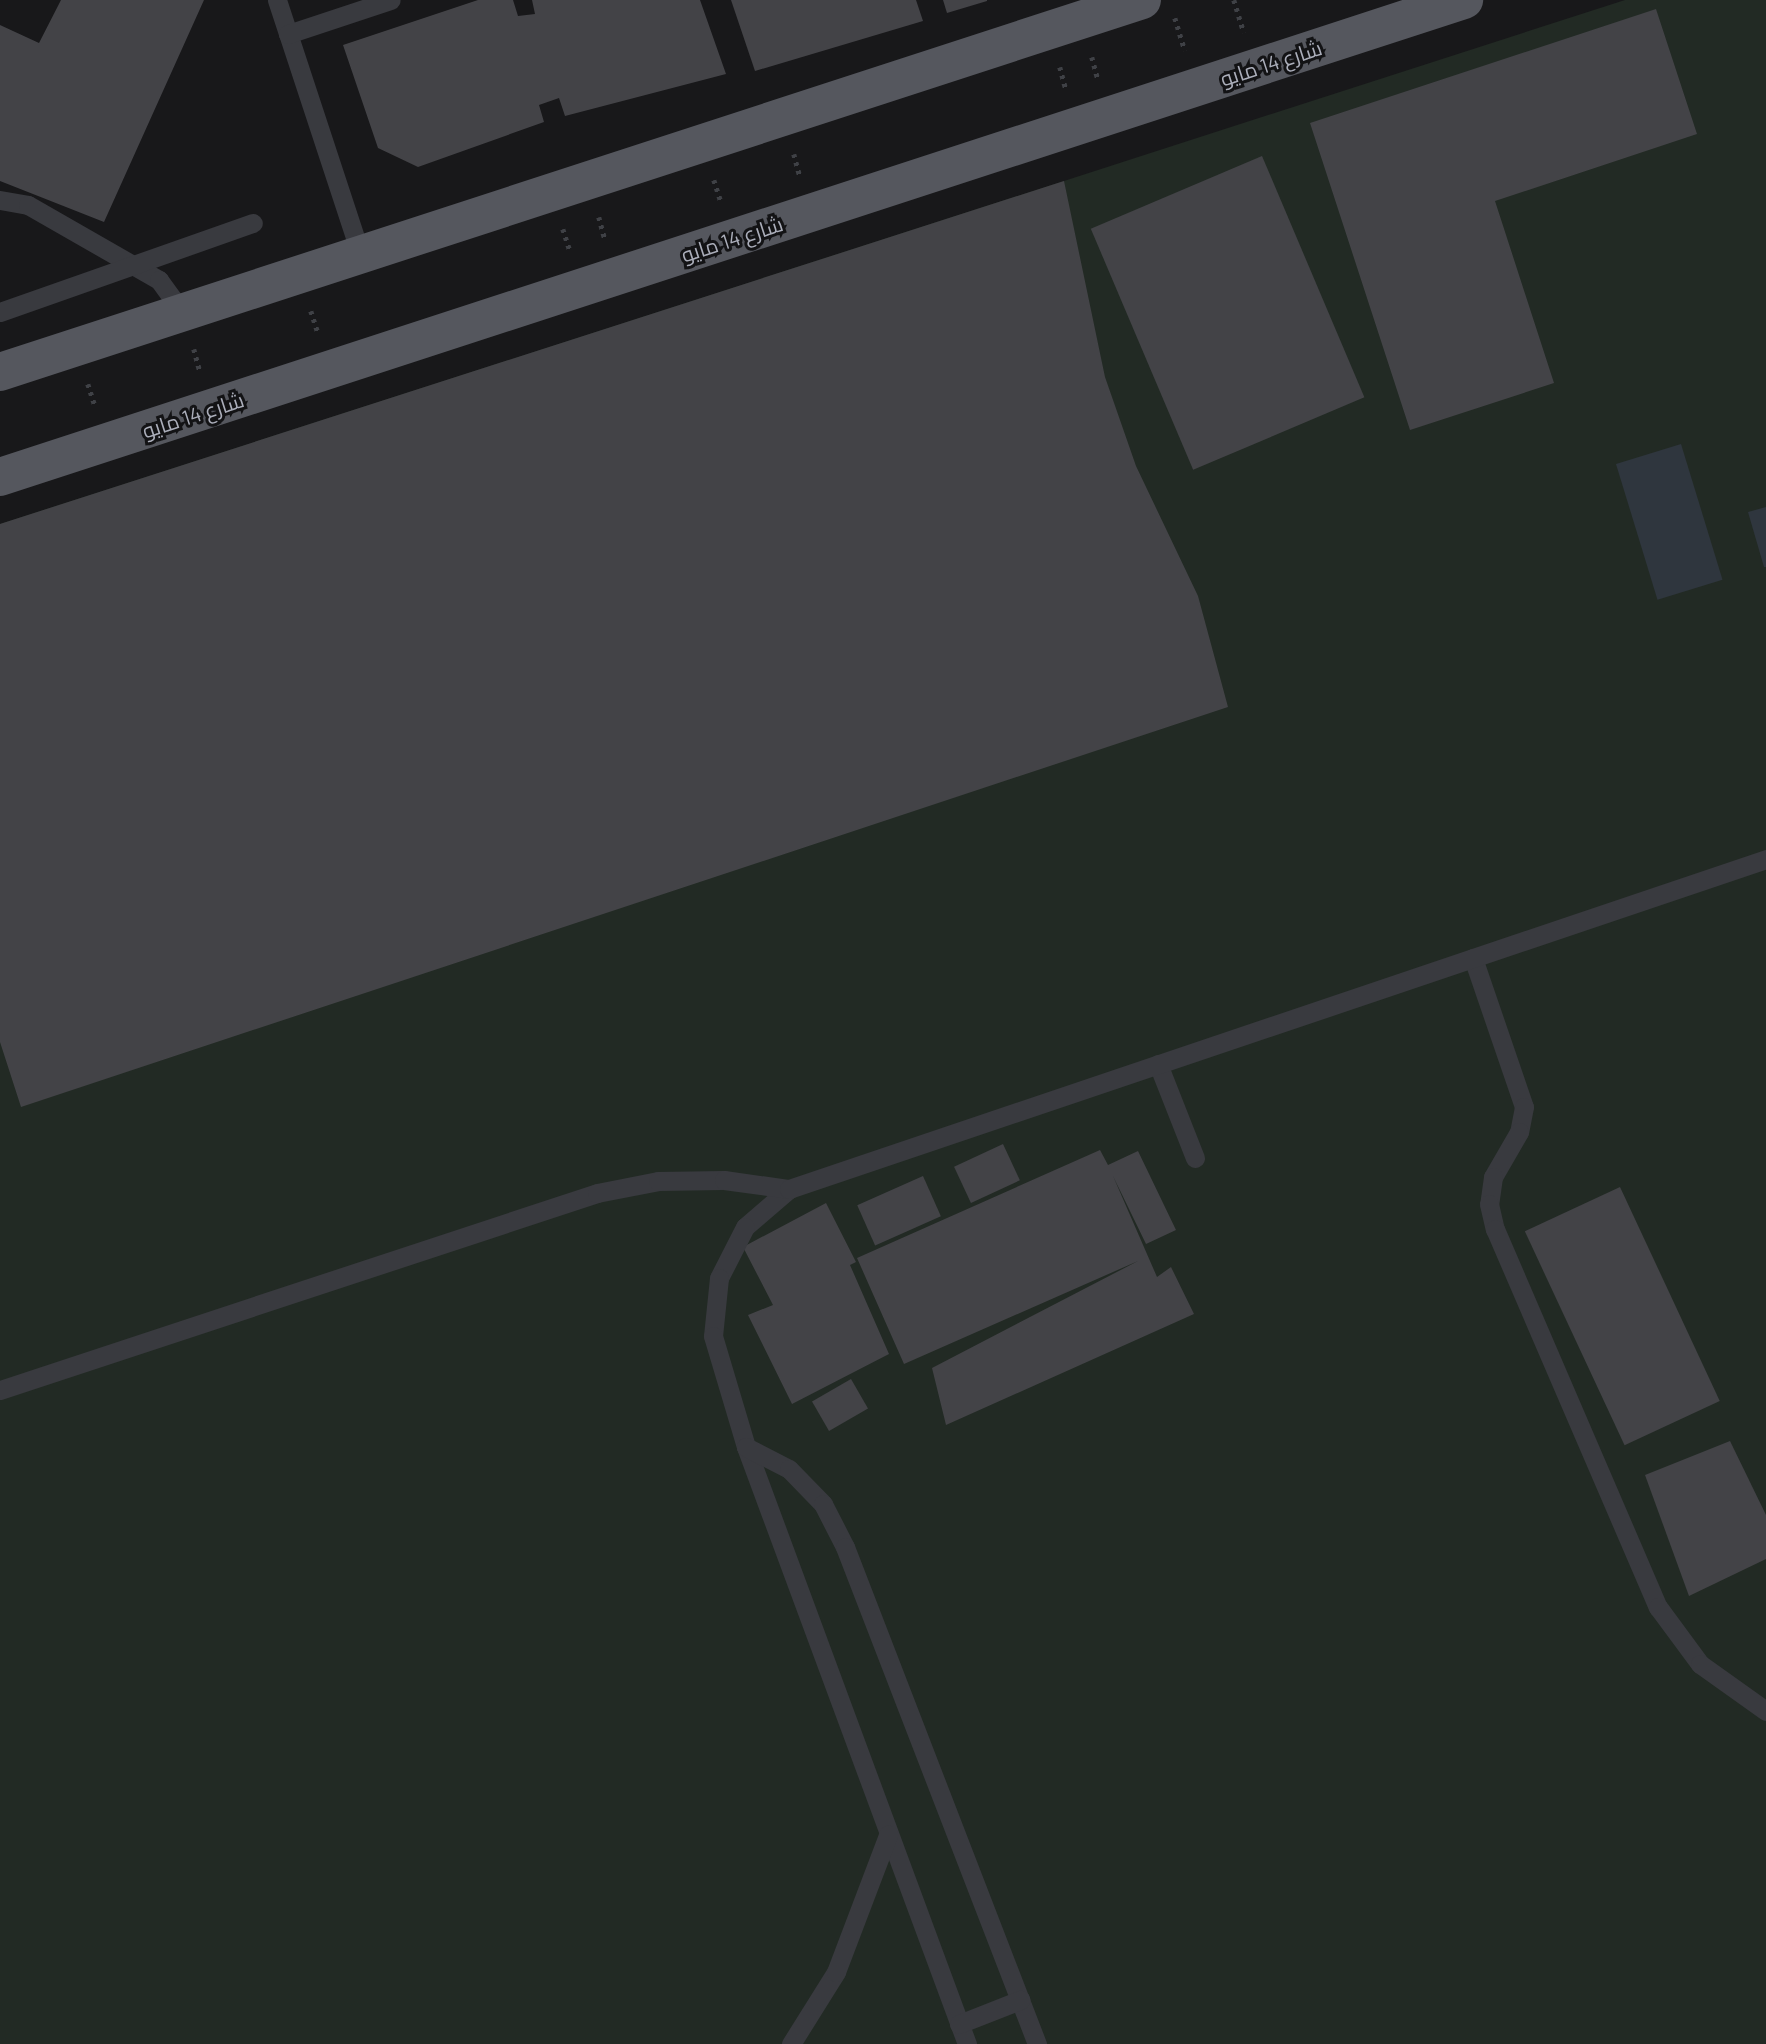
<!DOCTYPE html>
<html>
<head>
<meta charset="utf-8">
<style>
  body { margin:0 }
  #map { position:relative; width:1766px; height:2044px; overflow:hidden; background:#18181a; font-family:Barlow,Cairo,sans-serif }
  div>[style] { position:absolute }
  .green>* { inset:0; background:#222a24 }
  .water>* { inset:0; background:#2f363e; transform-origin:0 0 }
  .building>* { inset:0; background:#434347; transform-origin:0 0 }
  .path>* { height:4.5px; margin-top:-2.25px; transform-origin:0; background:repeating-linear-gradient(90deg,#3f4146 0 3.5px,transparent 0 8.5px) }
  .service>* { height:19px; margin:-9.5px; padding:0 9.5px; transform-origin:9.5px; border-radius:9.5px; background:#393a3f }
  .primary>* { height:38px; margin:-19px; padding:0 19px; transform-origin:19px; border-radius:19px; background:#55575e }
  span { translate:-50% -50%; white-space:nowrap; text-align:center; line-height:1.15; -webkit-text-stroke:6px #131315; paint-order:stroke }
  .street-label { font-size:21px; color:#abaeba }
</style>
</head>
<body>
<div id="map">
  <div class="green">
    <div style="clip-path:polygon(1625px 0,1766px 0,1766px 2044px,0 2044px,0 524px)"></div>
  </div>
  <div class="water">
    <div style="left:1681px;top:444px;width:142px;height:68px;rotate:73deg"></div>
    <div style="clip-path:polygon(1766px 507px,1766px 567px,1764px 567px,1748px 512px)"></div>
  </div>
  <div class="building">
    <div style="clip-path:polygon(61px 0,204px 0,104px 222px,0 181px,0 25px,39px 43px)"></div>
    <div style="clip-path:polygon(478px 0,513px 0,518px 16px,535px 14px,532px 0,700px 0,726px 74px,565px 116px,559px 98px,539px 105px,544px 122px,418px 167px,378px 148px,343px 45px)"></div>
    <div style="clip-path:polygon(731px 0,916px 0,923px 21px,755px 71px)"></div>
    <div style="clip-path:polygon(943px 0,987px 0,987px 1px,947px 13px)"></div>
    <div style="clip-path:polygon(1656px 9px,1697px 134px,1495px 201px,1554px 383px,1410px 430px,1310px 123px)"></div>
    <div style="left:1262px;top:156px;width:262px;height:186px;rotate:67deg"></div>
    <div style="clip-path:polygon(1064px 181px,1105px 377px,1136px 466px,1198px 596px,1228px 707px,21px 1107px,0 1042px,0 524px)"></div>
    <div style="left:1003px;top:1144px;width:40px;height:54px;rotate:65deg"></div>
    <div style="clip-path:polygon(1100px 1150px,1108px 1165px,1138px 1151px,1176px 1230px,1146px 1244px,1113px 1176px,1157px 1277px,1171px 1267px,1194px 1314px,946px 1425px,932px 1368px,1138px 1261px,904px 1364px,857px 1258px)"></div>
    <div style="left:923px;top:1176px;width:44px;height:72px;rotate:66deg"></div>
    <div style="left:1620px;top:1187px;width:236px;height:105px;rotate:65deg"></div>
    <div style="clip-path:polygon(826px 1203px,856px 1262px,850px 1265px,889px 1354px,792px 1404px,748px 1315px,773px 1305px,743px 1247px)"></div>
    <div style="left:851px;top:1379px;width:34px;height:45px;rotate:60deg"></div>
    <div style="clip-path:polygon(1730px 1441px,1766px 1515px,1766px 1559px,1689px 1596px,1645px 1475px)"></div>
  </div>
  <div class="path">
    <div style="left:1234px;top:0;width:34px;rotate:73deg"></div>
    <div style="left:1175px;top:18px;width:34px;rotate:73deg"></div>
    <div style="left:1092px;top:57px;width:23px;rotate:75deg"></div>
    <div style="left:1060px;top:67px;width:23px;rotate:75deg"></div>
    <div style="left:794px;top:154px;width:23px;rotate:75deg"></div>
    <div style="left:714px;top:180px;width:23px;rotate:72deg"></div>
    <div style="left:599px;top:217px;width:23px;rotate:75deg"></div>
    <div style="left:563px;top:229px;width:23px;rotate:72deg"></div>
    <div style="left:311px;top:311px;width:23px;rotate:72deg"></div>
    <div style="left:194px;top:349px;width:23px;rotate:75deg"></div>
    <div style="left:88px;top:384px;width:22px;rotate:72deg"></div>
  </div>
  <div class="service">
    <div style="left:277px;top:0;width:266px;rotate:71.8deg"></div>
    <div style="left:288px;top:34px;width:108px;rotate:-18.3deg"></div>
    <div style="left:0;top:200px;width:28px;rotate:10deg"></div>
    <div style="left:28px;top:205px;width:151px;rotate:29.8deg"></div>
    <div style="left:159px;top:280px;width:39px;rotate:54deg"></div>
    <div style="left:0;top:312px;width:268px;rotate:-19.4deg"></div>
    <div style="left:1473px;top:958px;width:157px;rotate:71.1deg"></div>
    <div style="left:1524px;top:1107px;width:25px;rotate:101deg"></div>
    <div style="left:1519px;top:1132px;width:52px;rotate:120deg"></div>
    <div style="left:1493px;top:1177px;width:27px;rotate:98deg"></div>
    <div style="left:1489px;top:1204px;width:26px;rotate:77deg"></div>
    <div style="left:1495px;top:1229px;width:412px;rotate:66.7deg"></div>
    <div style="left:1658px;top:1607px;width:71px;rotate:53.6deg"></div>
    <div style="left:1700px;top:1664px;width:81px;rotate:35.5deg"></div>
    <div style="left:1158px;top:1064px;width:101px;rotate:68.5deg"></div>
    <div style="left:789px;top:1189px;width:58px;rotate:139.2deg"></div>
    <div style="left:745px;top:1227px;width:57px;rotate:117deg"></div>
    <div style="left:719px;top:1278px;width:58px;rotate:95.9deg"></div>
    <div style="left:713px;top:1336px;width:116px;rotate:73.4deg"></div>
    <div style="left:746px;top:1447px;width:637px;rotate:69.69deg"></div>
    <div style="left:0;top:1390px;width:629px;rotate:-18.26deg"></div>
    <div style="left:597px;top:1193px;width:62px;rotate:-11.1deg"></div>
    <div style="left:658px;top:1181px;width:66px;rotate:-0.9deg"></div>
    <div style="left:724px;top:1180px;width:66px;rotate:7.9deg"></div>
    <div style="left:789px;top:1189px;width:1031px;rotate:-18.66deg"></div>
    <div style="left:746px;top:1447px;width:48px;rotate:27.1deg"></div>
    <div style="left:789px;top:1469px;width:49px;rotate:45.8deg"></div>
    <div style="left:823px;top:1504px;width:48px;rotate:62.9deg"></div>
    <div style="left:845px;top:1547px;width:533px;rotate:68.88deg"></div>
    <div style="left:959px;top:2024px;width:66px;rotate:-21.5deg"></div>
    <div style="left:791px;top:2044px;width:85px;rotate:-58deg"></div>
    <div style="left:836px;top:1972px;width:147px;rotate:-69.2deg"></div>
  </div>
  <div class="primary">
    <div style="left:0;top:372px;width:1201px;rotate:-18.04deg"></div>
    <div style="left:0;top:477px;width:1540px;rotate:-18.05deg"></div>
  </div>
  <div class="street-label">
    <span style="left:1271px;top:63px;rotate:-18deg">شارع 14 مايو</span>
    <span style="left:732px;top:239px;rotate:-18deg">شارع 14 مايو</span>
    <span style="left:193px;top:415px;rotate:-18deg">شارع 14 مايو</span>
  </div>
</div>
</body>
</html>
